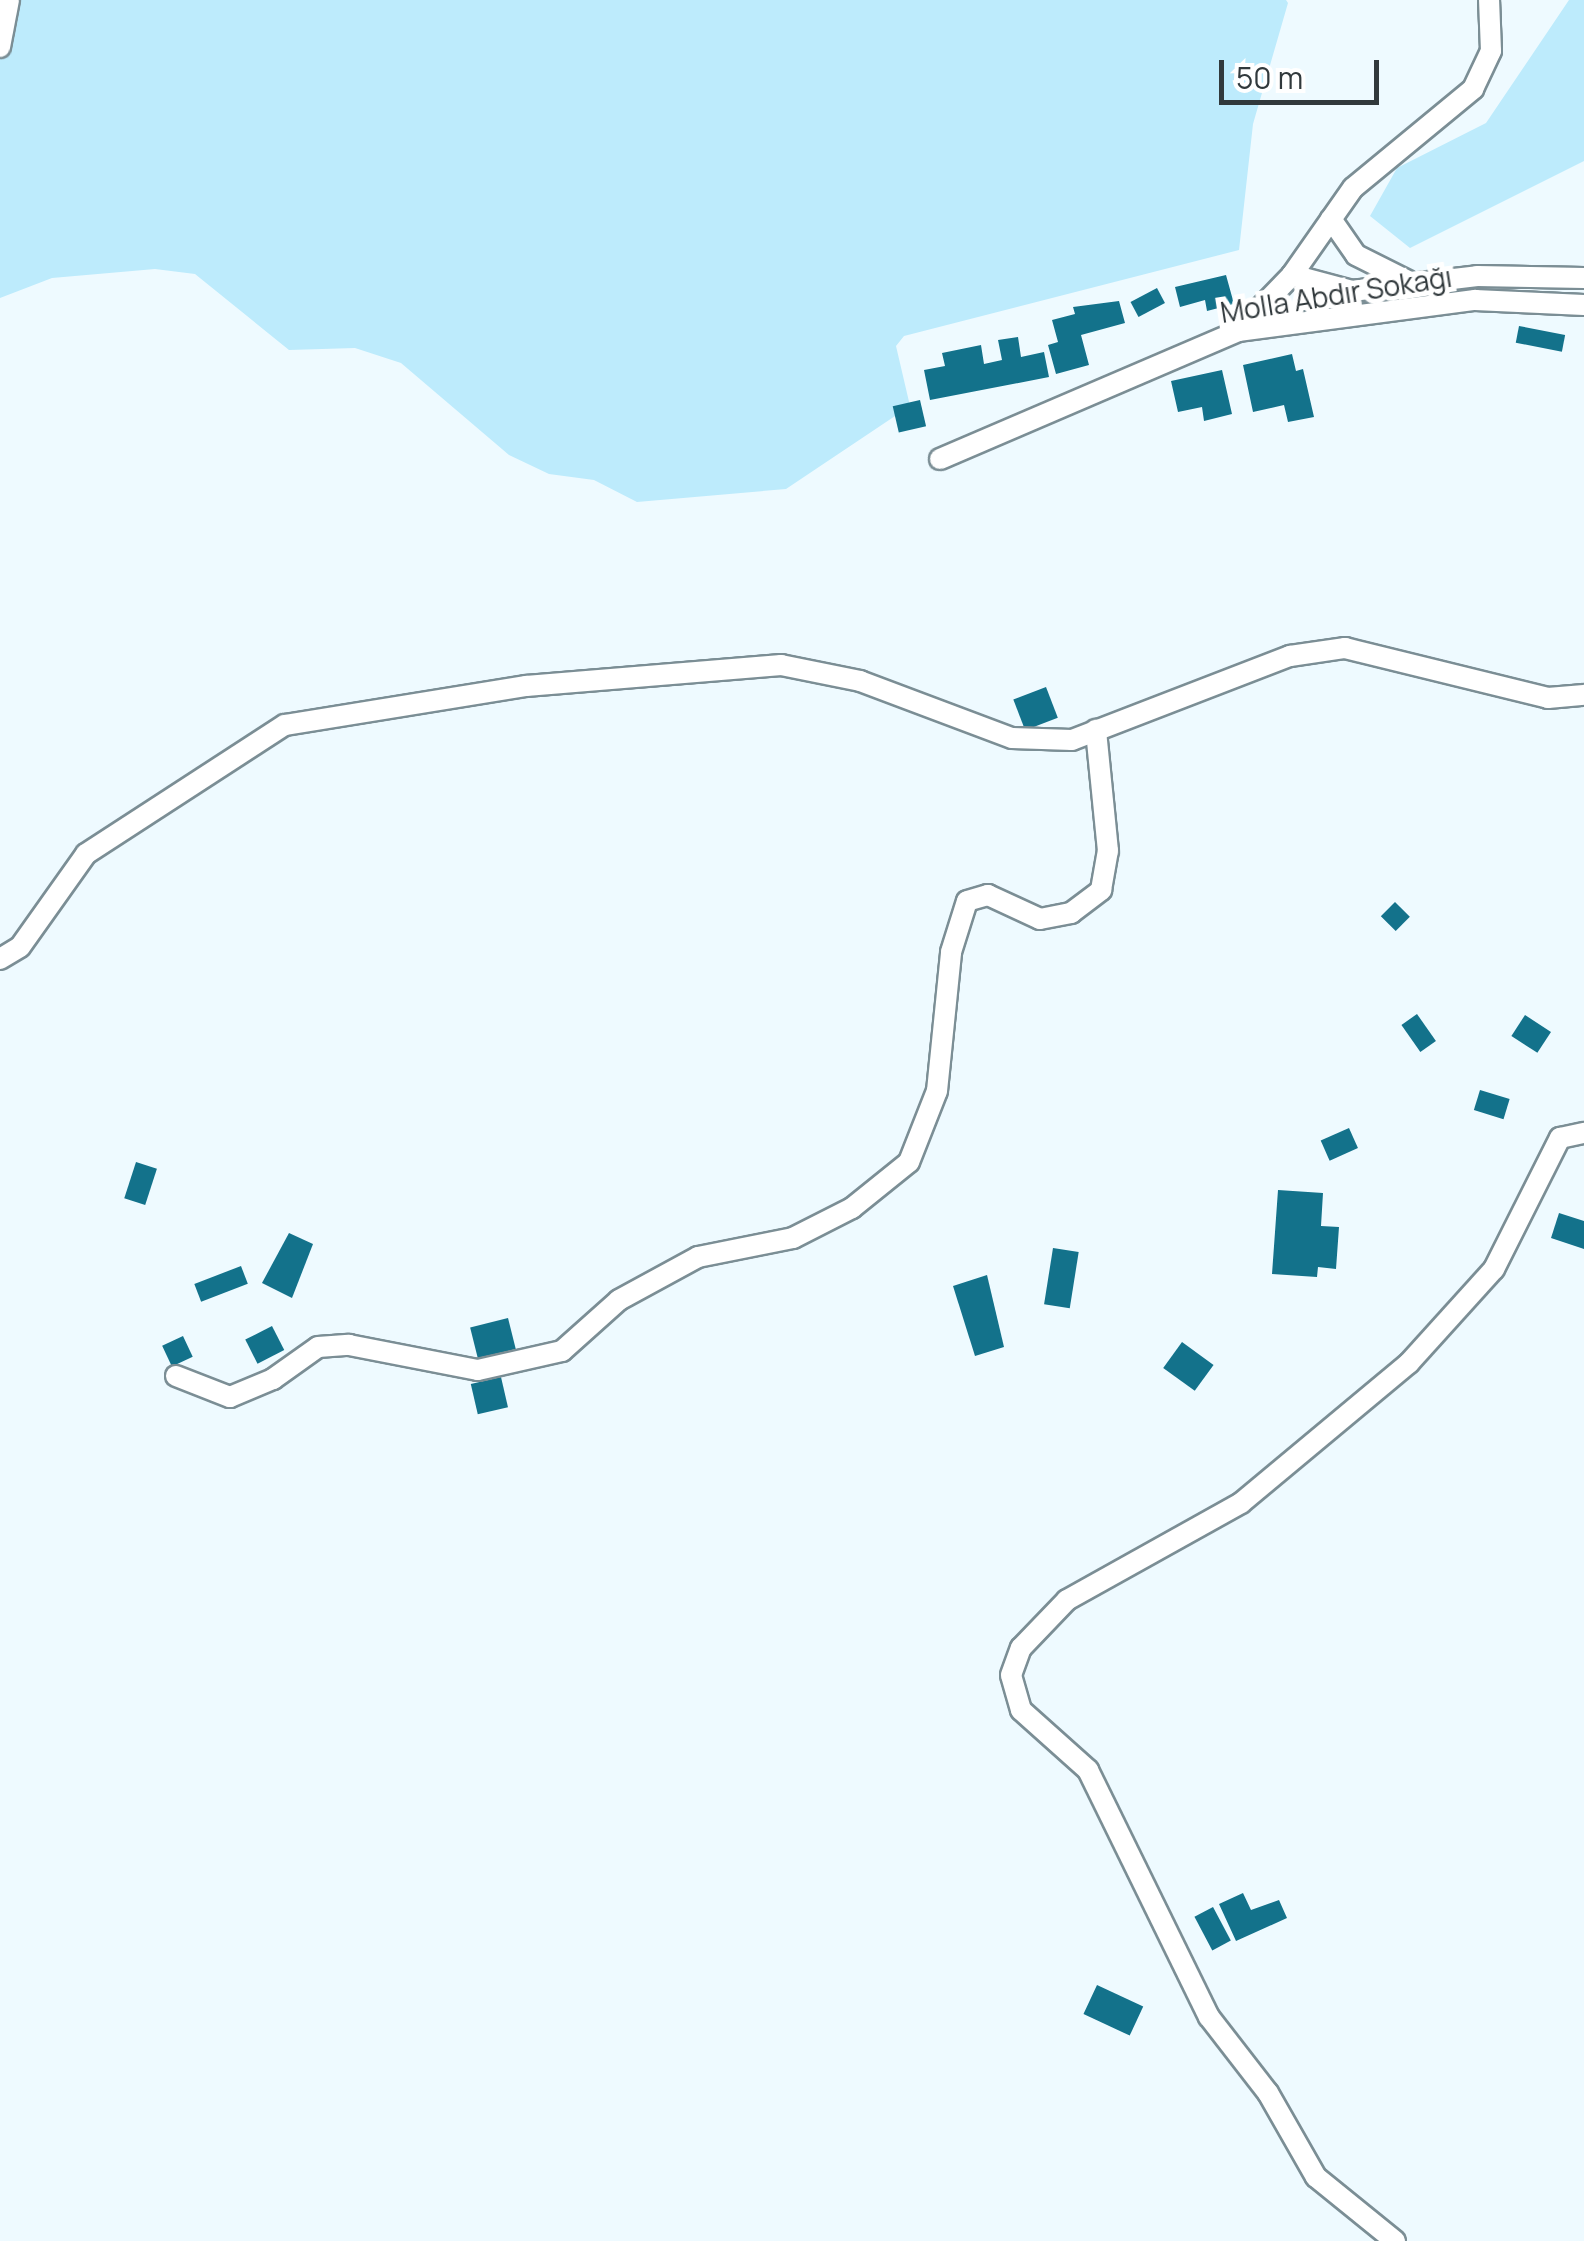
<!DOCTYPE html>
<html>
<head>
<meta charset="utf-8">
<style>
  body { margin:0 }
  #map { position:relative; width:1584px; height:2241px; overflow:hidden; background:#eefaff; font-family:Manrope,sans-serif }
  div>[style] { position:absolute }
  .green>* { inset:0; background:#bdebfc }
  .building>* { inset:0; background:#13728b; transform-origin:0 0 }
  .roads { filter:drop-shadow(2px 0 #7b8e95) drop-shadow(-2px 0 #7b8e95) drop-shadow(0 2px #7b8e95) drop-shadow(0 -2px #7b8e95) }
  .street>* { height:20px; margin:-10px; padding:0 10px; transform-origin:10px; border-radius:10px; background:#fff }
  span { translate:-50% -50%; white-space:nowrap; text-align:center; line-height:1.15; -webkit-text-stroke:10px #fff; paint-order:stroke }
  .street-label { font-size:28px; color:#31393c }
  .scale { position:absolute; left:1219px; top:60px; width:160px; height:45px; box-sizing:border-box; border:5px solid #31393c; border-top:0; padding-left:12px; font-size:30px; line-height:35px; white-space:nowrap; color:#31393c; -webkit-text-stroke:8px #fff; paint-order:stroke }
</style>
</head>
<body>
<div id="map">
  <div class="green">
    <div style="clip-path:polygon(0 0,1286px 0,1288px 3px,1253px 124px,1239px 250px,904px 336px,896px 346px,910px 406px,786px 489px,637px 502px,594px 480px,549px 474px,509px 455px,401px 363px,355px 348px,289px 350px,195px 274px,155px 269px,52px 278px,0 298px)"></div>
    <div style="clip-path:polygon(1569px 0,1584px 0,1584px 161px,1410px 248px,1370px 216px,1397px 168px,1486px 123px)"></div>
  </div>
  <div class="building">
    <div style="clip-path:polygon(1226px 275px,1234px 304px,1207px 311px,1205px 300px,1180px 307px,1175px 287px)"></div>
    <div style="left:1157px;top:288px;width:17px;height:30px;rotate:62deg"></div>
    <div style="clip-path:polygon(1119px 301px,1125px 323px,1081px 335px,1089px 365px,1056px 374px,1048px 345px,1058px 342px,1052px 320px,1075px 314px,1073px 307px)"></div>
    <div style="left:1519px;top:326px;width:47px;height:17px;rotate:11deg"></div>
    <div style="clip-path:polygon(1018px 337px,1021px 357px,1044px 352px,1049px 377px,930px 400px,924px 370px,945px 366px,942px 353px,981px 345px,984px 364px,1002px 360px,998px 340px)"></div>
    <div style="clip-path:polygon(1292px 354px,1296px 371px,1303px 369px,1314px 417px,1288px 422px,1284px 405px,1253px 412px,1243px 365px)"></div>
    <div style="clip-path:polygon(1222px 370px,1232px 414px,1204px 421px,1202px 407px,1178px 412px,1171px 381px)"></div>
    <div style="left:920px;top:400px;width:27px;height:28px;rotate:77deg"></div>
    <div style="left:1046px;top:687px;width:33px;height:35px;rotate:69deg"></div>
    <div style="left:1395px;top:902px;width:21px;height:20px;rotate:45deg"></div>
    <div style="left:1417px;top:1014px;width:33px;height:19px;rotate:55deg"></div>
    <div style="left:1525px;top:1015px;width:31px;height:25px;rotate:33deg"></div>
    <div style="left:1480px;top:1090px;width:31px;height:21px;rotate:17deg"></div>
    <div style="left:1349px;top:1128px;width:22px;height:31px;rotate:66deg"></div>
    <div style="left:136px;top:1162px;width:22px;height:38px;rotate:18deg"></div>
    <div style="clip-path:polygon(1278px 1190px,1323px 1193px,1321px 1226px,1339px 1227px,1336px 1269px,1318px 1267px,1317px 1277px,1272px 1274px)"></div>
    <div style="clip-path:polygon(1559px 1213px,1584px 1221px,1584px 1249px,1551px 1238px)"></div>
    <div style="clip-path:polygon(289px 1233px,313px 1244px,292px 1298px,262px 1283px)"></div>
    <div style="left:1053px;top:1248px;width:26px;height:57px;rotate:9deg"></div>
    <div style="left:241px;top:1266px;width:19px;height:50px;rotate:69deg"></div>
    <div style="clip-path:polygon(987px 1275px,1004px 1347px,975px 1356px,953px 1286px)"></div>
    <div style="left:508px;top:1318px;width:32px;height:39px;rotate:76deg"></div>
    <div style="left:272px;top:1326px;width:27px;height:30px;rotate:63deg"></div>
    <div style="left:183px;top:1336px;width:23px;height:23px;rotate:65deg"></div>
    <div style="left:1182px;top:1342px;width:39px;height:32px;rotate:36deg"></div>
    <div style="left:501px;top:1377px;width:31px;height:31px;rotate:77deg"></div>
    <div style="clip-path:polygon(1243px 1893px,1251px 1910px,1279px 1900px,1287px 1918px,1236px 1941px,1219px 1904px)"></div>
    <div style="left:1213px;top:1907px;width:38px;height:21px;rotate:62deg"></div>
    <div style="left:1097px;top:1985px;width:51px;height:32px;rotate:25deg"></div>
  </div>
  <div class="roads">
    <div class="street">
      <div style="left:0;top:47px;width:48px;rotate:-79.2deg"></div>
      <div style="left:1331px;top:219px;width:44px;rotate:55.2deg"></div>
      <div style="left:1356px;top:255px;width:58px;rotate:26.6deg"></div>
      <div style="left:1292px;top:275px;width:62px;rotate:14.9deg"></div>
      <div style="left:1352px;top:291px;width:126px;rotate:-6.8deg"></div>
      <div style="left:1477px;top:276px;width:107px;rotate:1.1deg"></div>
      <div style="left:1238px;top:331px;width:78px;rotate:-46deg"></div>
      <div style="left:1292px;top:275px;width:106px;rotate:-55deg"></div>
      <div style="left:1353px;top:188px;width:156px;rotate:-39.5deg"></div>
      <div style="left:1473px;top:89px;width:42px;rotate:-64.7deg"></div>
      <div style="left:1491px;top:51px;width:51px;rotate:-92.2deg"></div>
      <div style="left:940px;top:459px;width:324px;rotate:-23.2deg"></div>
      <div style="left:1238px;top:331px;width:239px;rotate:-7.5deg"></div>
      <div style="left:1475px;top:300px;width:109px;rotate:2.6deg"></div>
      <div style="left:0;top:959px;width:23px;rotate:-31deg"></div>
      <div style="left:20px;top:947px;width:114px;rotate:-54.6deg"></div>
      <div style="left:86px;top:854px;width:237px;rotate:-33deg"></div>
      <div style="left:285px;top:725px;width:244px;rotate:-9.2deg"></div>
      <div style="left:526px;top:686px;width:256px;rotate:-4.7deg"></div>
      <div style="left:781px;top:665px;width:81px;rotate:11.4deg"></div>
      <div style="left:860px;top:681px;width:162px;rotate:20.6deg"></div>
      <div style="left:1012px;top:738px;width:60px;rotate:1.9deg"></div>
      <div style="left:1072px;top:740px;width:234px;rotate:-21.1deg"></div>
      <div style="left:1290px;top:656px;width:56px;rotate:-8.3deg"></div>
      <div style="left:1345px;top:648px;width:209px;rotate:13.8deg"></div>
      <div style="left:1548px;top:698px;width:36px;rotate:-5deg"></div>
      <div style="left:176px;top:1376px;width:58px;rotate:21.3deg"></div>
      <div style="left:230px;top:1397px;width:47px;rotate:-22.7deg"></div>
      <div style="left:273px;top:1379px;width:55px;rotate:-35.4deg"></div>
      <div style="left:318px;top:1347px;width:31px;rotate:-4deg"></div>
      <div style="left:349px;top:1345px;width:131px;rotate:11deg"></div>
      <div style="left:478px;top:1370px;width:86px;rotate:-12.7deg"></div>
      <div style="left:562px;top:1351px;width:76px;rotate:-41.8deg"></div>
      <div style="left:619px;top:1300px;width:90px;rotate:-28.6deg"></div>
      <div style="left:698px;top:1257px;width:97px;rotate:-11.3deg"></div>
      <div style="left:793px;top:1238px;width:66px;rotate:-27deg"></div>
      <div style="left:852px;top:1208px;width:73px;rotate:-38.9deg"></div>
      <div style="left:909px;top:1162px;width:76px;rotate:-68.5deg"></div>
      <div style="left:937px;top:1091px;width:140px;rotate:-84.2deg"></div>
      <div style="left:951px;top:952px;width:53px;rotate:-72.6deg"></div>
      <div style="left:967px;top:901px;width:22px;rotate:-16deg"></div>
      <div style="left:988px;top:895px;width:57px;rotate:24.8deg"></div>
      <div style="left:1040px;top:919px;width:32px;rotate:-11deg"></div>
      <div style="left:1071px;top:913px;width:38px;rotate:-37deg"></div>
      <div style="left:1101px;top:890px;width:40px;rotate:-80deg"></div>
      <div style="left:1108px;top:851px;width:122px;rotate:-95.7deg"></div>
      <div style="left:1395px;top:2241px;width:102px;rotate:-141deg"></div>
      <div style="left:1316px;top:2177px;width:97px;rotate:-119.7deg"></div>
      <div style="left:1268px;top:2093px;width:96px;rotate:-127.8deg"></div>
      <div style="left:1209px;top:2017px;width:275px;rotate:-116.1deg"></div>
      <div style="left:1088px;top:1770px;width:90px;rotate:-138.2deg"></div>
      <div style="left:1021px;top:1710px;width:36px;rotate:-106deg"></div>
      <div style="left:1011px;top:1675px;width:29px;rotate:-70deg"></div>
      <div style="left:1021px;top:1648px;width:66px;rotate:-46.2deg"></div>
      <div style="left:1067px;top:1600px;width:199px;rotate:-29.1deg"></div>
      <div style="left:1241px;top:1503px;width:219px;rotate:-39.8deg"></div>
      <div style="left:1409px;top:1363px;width:127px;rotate:-47.9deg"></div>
      <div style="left:1494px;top:1269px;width:147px;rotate:-63.3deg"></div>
      <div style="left:1560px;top:1138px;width:25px;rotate:-12deg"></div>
    </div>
  </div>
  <div class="street-label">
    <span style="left:1336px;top:294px;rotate:-9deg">Molla Abdır Sokağı</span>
  </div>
  <div class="scale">50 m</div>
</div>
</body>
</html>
